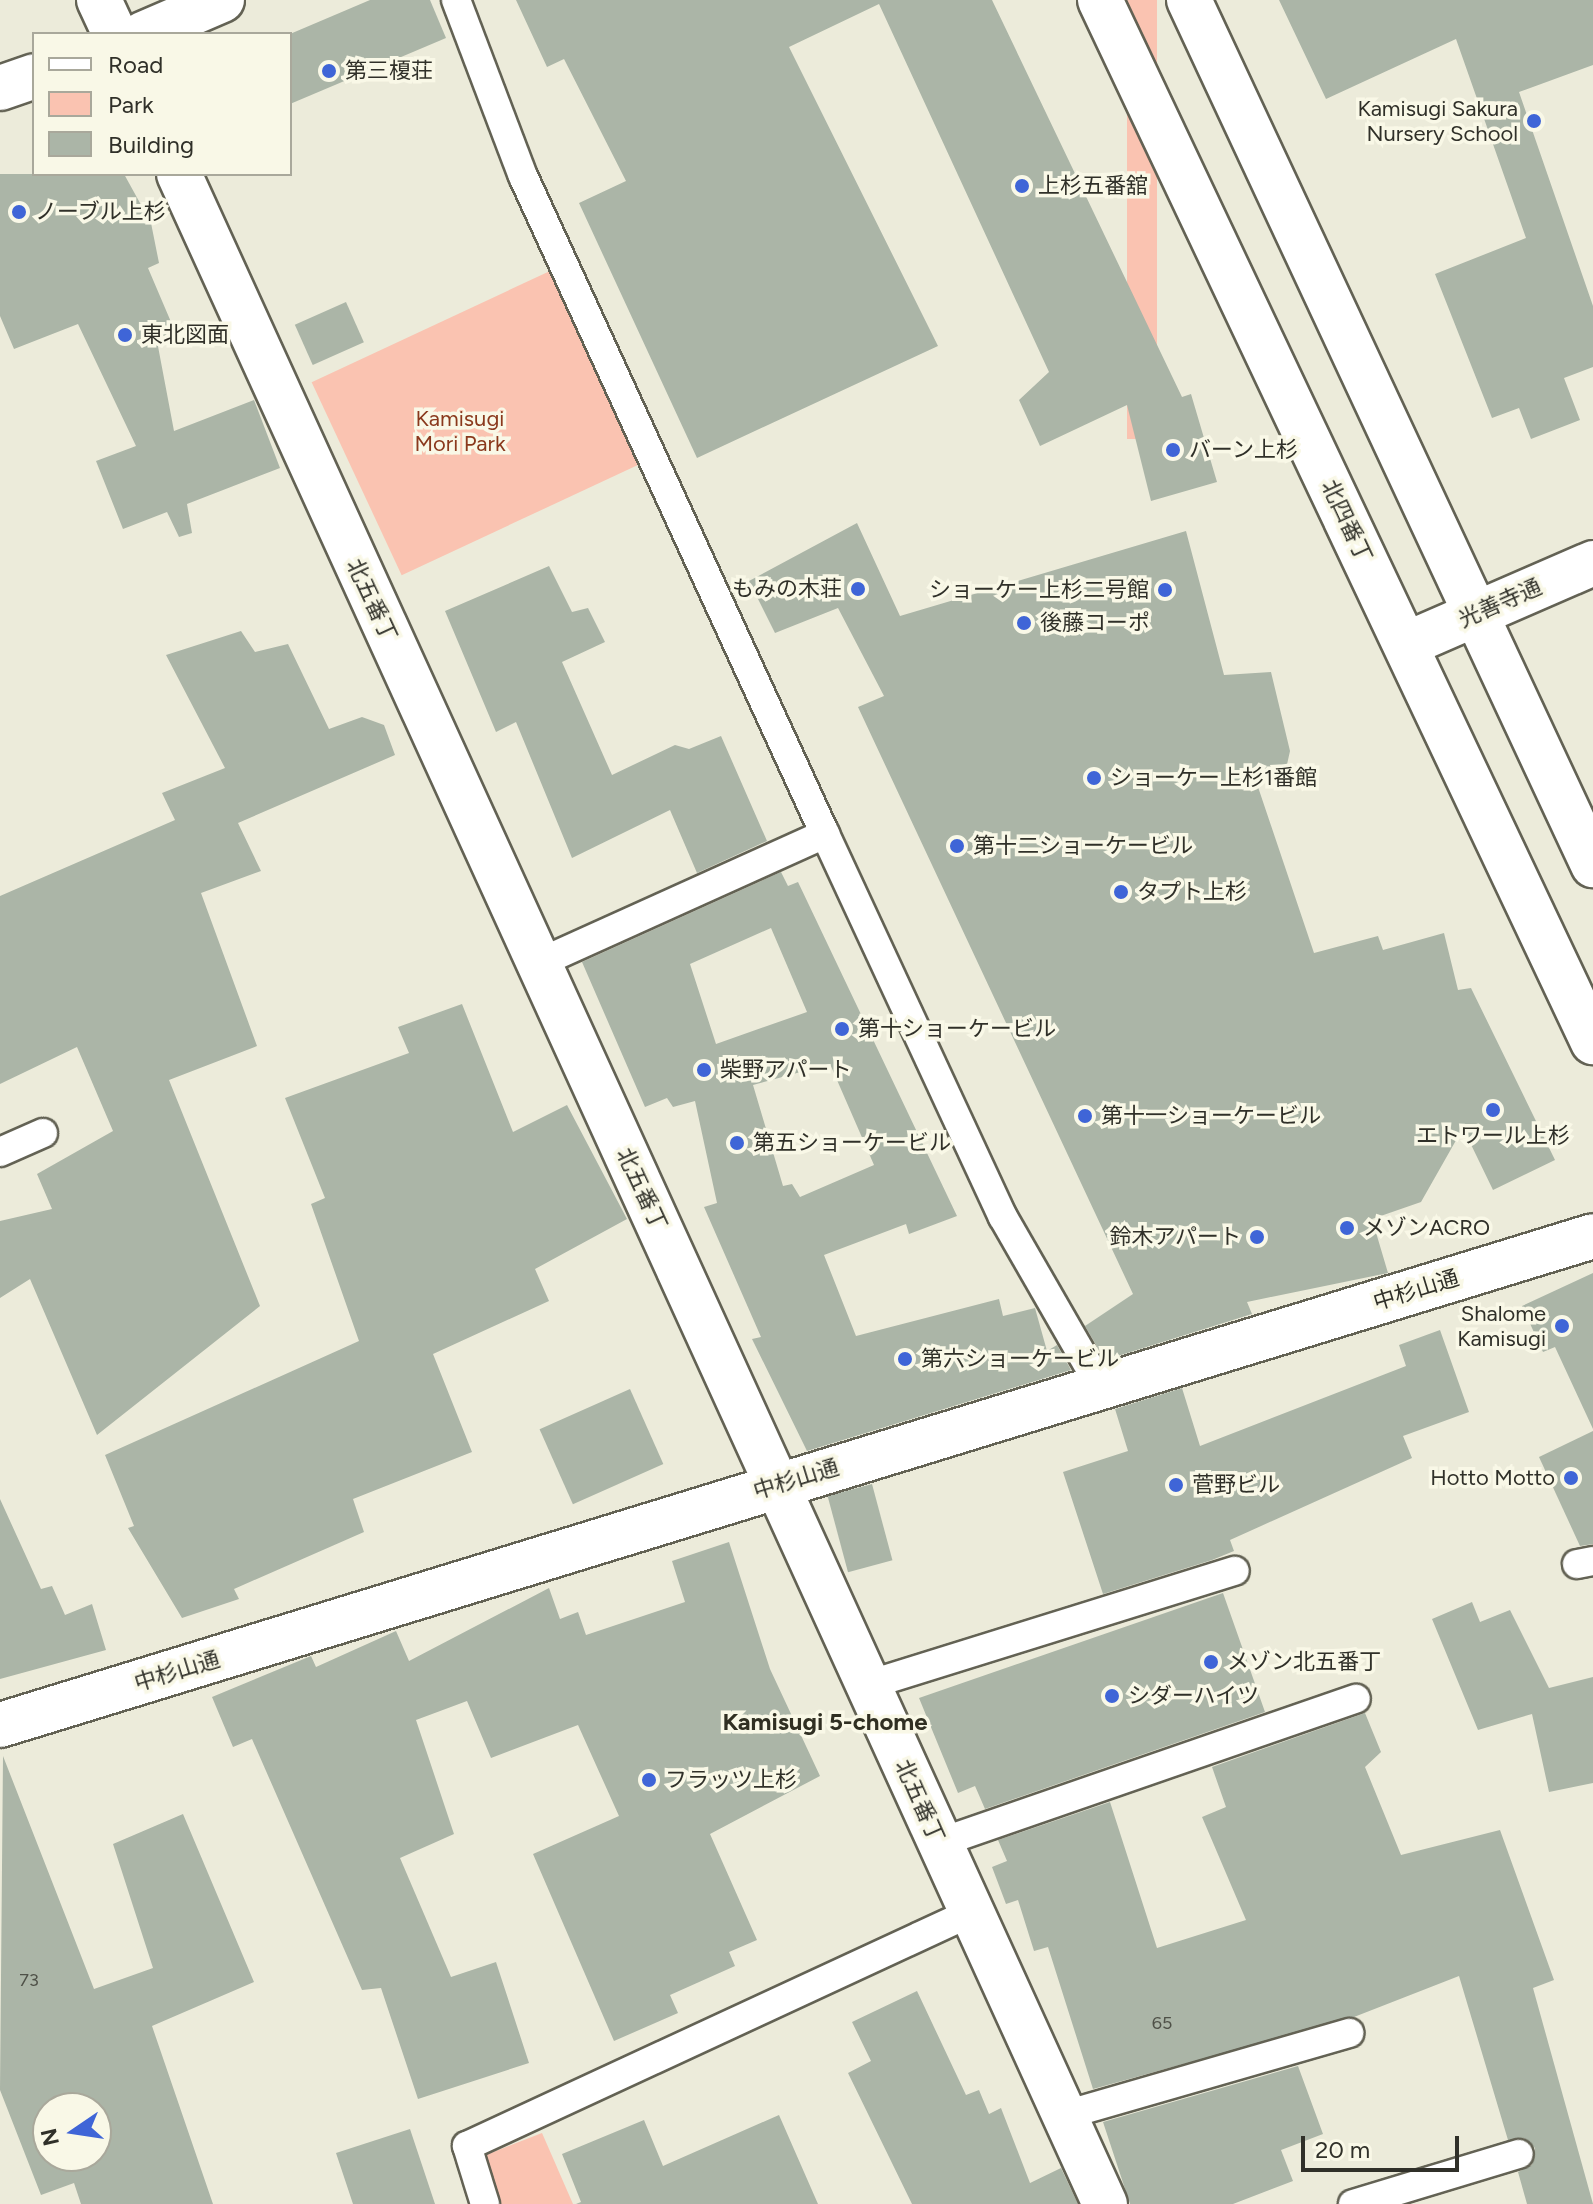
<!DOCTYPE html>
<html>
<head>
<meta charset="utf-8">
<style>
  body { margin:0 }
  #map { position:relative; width:1593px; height:2204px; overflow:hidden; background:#ecebda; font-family:Figtree,"Noto Sans JP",sans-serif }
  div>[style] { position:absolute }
  .green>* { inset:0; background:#fac3b1; transform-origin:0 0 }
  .building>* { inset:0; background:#abb5a7; transform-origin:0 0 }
  .roads { filter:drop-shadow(2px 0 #636254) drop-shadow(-2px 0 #636254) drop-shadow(0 2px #636254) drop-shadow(0 -2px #636254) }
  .service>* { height:28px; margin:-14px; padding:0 14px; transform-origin:14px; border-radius:14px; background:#fff }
  .minor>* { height:44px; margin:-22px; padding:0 22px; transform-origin:22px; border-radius:22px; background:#fff }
  .tertiary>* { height:44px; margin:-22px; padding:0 22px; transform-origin:22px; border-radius:22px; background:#fff }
  .dots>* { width:22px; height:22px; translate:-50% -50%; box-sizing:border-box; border:4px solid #f9f8e7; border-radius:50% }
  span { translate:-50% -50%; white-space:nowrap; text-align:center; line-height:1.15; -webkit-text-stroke:7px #f9f8e7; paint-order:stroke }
  .number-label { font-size:18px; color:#4f5148 }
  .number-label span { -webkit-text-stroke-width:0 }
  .poi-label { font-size:22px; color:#303029 }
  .left { translate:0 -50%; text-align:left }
  .right { translate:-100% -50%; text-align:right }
  .park-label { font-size:22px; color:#8a391d }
  .street-label { font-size:22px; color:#303029 }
  .neighbourhood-label { font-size:24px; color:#302f22; font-weight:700 }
  .legend { position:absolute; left:32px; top:32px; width:260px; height:144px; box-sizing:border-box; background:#f9f8e7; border:2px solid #a9a89b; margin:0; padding:10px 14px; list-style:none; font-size:24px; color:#303029 }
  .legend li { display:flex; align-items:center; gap:16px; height:40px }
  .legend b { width:40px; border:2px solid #a9a89b }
  .north { position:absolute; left:32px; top:2092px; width:80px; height:80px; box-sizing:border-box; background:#f9f8e7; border:2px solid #a9a89b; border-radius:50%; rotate:257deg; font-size:22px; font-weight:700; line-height:32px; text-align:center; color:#303029 }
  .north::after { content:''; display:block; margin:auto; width:28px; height:36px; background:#3f65d7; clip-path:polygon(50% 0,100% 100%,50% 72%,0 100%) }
  .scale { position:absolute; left:1301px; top:2136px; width:158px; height:36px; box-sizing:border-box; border:4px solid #303029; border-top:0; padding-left:10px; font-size:24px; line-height:28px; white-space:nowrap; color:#303029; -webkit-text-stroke:6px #f9f8e7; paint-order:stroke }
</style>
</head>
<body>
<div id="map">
  <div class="green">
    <div style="left:1127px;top:0;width:30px;height:439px"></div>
    <div style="left:550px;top:271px;width:213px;height:263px;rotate:65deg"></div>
    <div style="clip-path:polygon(542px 2133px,573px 2204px,498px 2204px,483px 2156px)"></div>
  </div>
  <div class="building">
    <div style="clip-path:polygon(370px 0,430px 0,446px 38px,290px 104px,290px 34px)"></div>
    <div style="clip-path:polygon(516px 0,992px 0,1182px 397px,1191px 394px,1217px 482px,1151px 501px,1127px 405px,1040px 446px,1019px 400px,1049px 372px,879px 4px,789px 47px,938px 346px,697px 458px,579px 203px,626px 181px,564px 59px,547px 67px)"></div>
    <div style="clip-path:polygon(1279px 0,1593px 0,1593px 65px,1519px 92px,1593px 306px,1593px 367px,1564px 378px,1580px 420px,1531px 439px,1519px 408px,1492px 418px,1435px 274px,1526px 238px,1456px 39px,1326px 99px)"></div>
    <div style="clip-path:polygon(0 174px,124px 174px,151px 223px,159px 263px,148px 268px,174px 329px,157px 341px,174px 431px,254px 400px,280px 468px,187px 504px,192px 533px,179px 537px,167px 512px,123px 529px,96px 461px,136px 446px,78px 324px,14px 349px,0 316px)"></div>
    <div style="left:346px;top:302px;width:44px;height:56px;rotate:66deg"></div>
    <div style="clip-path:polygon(857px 523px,900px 616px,1186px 531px,1224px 675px,1271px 672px,1290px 751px,1284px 778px,1257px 784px,1314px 953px,1378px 936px,1383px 950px,1444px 933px,1458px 990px,1471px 988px,1555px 1160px,1493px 1190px,1463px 1128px,1421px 1202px,1372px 1219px,1388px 1273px,1247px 1302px,1252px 1314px,1105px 1360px,1085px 1326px,1133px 1294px,858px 707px,884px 696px,838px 608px,775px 633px,749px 581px)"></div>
    <div style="clip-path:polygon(549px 566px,572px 612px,588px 608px,605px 642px,562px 662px,612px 775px,675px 745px,689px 749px,721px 736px,767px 841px,697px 873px,670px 810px,572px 858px,516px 722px,496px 732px,445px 611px)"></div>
    <div style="clip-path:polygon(241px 631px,255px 652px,288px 644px,329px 729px,362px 717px,384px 725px,395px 755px,238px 823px,261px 871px,201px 893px,257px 1046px,169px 1080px,260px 1306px,97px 1435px,30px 1279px,0 1298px,0 1221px,52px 1209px,37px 1174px,113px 1131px,77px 1047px,0 1084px,0 896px,175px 820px,162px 793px,225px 768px,166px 655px)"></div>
    <div style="clip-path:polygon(evenodd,781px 872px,788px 886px,798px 882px,957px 1216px,909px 1234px,906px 1224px,824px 1255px,856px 1336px,999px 1299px,1003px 1316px,1035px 1308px,1047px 1351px,1057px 1345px,1071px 1370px,807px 1451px,752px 1339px,761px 1337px,704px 1207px,717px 1203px,695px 1101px,673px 1107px,667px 1098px,645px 1107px,582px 962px,781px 872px,771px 928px,807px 1012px,716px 1044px,690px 964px,771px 928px,781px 872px,830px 1064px,874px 1165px,800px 1197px,792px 1184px,783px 1186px,753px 1085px,830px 1064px)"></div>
    <div style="clip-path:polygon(462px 1004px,513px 1132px,567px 1105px,627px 1219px,535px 1269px,549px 1301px,433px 1354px,472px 1452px,353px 1499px,364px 1532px,234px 1589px,239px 1599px,182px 1618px,128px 1528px,134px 1526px,105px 1455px,359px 1341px,311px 1204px,325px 1198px,285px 1098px,409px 1053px,398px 1027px)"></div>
    <div style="clip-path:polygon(1593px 1273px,1593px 1429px,1555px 1347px,1543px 1352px,1522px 1306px)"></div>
    <div style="clip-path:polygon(1440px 1330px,1469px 1412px,1403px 1436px,1412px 1458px,1230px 1540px,1234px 1551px,1212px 1560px,1103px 1594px,1063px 1472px,1128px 1451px,1115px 1409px,1182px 1388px,1200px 1446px,1406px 1366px,1399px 1345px)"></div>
    <div style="left:630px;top:1389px;width:82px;height:99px;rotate:66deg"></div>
    <div style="clip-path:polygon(1593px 1431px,1593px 1544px,1580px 1546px,1539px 1457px)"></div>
    <div style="left:872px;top:1484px;width:79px;height:46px;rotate:75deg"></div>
    <div style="clip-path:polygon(0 1499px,41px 1589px,52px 1586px,65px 1615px,92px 1604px,106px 1650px,0 1679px)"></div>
    <div style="clip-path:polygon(729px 1542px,770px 1669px,820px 1776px,710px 1834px,757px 1940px,729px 1952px,735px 1966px,670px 1995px,678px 2013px,614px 2041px,533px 1854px,619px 1816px,578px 1725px,491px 1758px,467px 1701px,416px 1720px,454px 1834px,400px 1858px,451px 1977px,496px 1962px,529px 2063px,418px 2099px,381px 1988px,362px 1990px,252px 1739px,233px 1747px,212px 1697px,311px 1656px,316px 1667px,396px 1631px,409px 1661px,549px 1588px,560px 1619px,578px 1612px,586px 1635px,685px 1602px,672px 1561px)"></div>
    <div style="clip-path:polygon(1223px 1593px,1265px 1712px,985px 1809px,975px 1786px,958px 1793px,919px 1698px)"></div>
    <div style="clip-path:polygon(1472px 1602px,1480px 1622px,1510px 1610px,1549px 1688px,1593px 1677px,1593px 1783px,1549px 1792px,1532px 1714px,1478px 1730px,1432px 1619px)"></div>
    <div style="clip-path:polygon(1365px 1713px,1381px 1752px,1365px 1767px,1401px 1855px,1500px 1830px,1554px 1980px,1533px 1988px,1593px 2204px,1527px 2204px,1518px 2172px,1532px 2165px,1535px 2148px,1524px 2138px,1508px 2140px,1459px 1976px,1354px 2017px,1093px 2089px,1048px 1947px,1034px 1951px,1018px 1900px,1006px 1904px,992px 1867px,1007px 1861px,998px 1840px,1110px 1802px,1157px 1948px,1246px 1920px,1202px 1817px,1226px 1807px,1212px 1767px)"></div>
    <div style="clip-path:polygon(evenodd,3px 1756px,94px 1989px,153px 1968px,113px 1844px,183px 1814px,254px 1982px,152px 2026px,213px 2204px,81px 2204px,74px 2183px,41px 2195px,0 2090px,3px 1756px,48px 2108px,96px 2108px,96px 2156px,48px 2156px,48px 2108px)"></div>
    <div style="clip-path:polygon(917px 1991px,966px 2095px,979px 2090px,989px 2114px,1001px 2108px,1030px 2183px,1061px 2168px,1078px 2204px,912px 2204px,848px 2073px,871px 2061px,852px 2022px)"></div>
    <div style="clip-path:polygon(1298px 2066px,1323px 2134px,1281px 2150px,1293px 2181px,1233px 2204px,1130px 2204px,1103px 2122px)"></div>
    <div style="clip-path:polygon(779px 2115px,818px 2204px,576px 2204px,581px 2202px,562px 2154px,644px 2120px,663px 2166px)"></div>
    <div style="clip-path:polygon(410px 2129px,435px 2204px,353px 2204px,336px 2153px)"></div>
  </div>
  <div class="roads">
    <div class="service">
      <div style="left:456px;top:0;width:188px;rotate:69.2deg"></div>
      <div style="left:523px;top:176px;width:724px;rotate:65.35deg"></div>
      <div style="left:825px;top:834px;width:422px;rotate:65.1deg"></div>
      <div style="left:1003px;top:1217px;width:195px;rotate:60.1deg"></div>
      <div style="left:539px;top:963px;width:314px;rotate:-24.3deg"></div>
      <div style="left:0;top:1152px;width:47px;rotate:-23.8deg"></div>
      <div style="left:1577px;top:1564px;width:16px;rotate:-11deg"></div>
      <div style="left:868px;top:1685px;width:384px;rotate:-17.3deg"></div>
      <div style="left:939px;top:1843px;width:441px;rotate:-19.1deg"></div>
      <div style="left:1065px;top:2115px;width:296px;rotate:-16.1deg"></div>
      <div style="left:485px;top:2204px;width:61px;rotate:-107.2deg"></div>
      <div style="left:467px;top:2146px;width:557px;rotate:-24.86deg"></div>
      <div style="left:1353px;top:2204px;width:173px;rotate:-16.8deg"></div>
    </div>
    <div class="minor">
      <div style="left:99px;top:0;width:38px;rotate:65deg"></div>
      <div style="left:143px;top:34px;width:86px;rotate:-23.3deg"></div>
      <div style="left:0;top:88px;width:36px;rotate:-19deg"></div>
      <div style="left:179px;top:174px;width:2231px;rotate:65.48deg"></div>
      <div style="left:1407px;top:644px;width:203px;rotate:-23.5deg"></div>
      <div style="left:0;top:1725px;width:1666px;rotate:-17.06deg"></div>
    </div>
    <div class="tertiary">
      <div style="left:1100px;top:0;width:1153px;rotate:64.68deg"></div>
      <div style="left:1189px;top:0;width:955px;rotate:64.96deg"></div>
    </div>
  </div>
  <div class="dots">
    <div style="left:329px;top:71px;background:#3f65d7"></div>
    <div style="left:1534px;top:121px;background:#3f65d7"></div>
    <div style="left:1022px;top:186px;background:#3f65d7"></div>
    <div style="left:19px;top:212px;background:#3f65d7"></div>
    <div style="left:125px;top:335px;background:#3f65d7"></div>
    <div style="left:1173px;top:450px;background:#3f65d7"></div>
    <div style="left:858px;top:589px;background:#3f65d7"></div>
    <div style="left:1165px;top:590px;background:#3f65d7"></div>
    <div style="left:1024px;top:623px;background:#3f65d7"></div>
    <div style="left:1094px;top:778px;background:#3f65d7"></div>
    <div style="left:957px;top:846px;background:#3f65d7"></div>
    <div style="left:1121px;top:892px;background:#3f65d7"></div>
    <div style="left:842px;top:1029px;background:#3f65d7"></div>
    <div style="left:704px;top:1070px;background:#3f65d7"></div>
    <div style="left:1493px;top:1110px;background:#3f65d7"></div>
    <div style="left:1085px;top:1116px;background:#3f65d7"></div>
    <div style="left:737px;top:1143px;background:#3f65d7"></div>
    <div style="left:1347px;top:1228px;background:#3f65d7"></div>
    <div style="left:1257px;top:1237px;background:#3f65d7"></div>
    <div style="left:1562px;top:1326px;background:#3f65d7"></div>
    <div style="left:905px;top:1359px;background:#3f65d7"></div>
    <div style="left:1571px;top:1478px;background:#3f65d7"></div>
    <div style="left:1176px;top:1485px;background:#3f65d7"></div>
    <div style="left:1211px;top:1662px;background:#3f65d7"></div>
    <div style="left:1112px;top:1696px;background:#3f65d7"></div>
    <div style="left:649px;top:1780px;background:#3f65d7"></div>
  </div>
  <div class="number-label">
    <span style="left:29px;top:1980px">73</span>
    <span style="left:1162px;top:2023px">65</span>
  </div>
  <div class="poi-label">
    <span class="left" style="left:345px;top:71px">第三榎荘</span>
    <span class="right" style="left:1518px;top:121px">Kamisugi Sakura<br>Nursery School</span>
    <span class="left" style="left:1038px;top:186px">上杉五番舘</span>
    <span class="left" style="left:35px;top:212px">ノーブル上杉</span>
    <span class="left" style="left:141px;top:335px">東北図面</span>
    <span class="left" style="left:1189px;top:450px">バーン上杉</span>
    <span class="right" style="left:842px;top:589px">もみの木荘</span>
    <span class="right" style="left:1149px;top:590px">ショーケー上杉二号館</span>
    <span class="left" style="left:1040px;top:623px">後藤コーポ</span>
    <span class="left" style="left:1110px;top:778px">ショーケー上杉1番館</span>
    <span class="left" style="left:973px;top:846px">第十二ショーケービル</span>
    <span class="left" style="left:1137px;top:892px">タプト上杉</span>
    <span class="left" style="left:858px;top:1029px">第十ショーケービル</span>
    <span class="left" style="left:720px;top:1070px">柴野アパート</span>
    <span class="left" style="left:1101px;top:1116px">第十一ショーケービル</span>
    <span style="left:1493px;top:1136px">エトワール上杉</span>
    <span class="left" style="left:753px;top:1143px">第五ショーケービル</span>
    <span class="left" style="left:1363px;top:1228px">メゾンACRO</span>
    <span class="right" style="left:1241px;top:1237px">鈴木アパート</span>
    <span class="right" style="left:1546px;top:1326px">Shalome<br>Kamisugi</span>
    <span class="left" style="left:921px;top:1359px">第六ショーケービル</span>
    <span class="right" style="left:1555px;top:1478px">Hotto Motto</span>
    <span class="left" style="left:1192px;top:1485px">菅野ビル</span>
    <span class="left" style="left:1227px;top:1662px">メゾン北五番丁</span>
    <span class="left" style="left:1128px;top:1696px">シダーハイツ</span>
    <span class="left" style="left:665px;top:1780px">フラッツ上杉</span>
  </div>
  <div class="park-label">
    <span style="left:460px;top:431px">Kamisugi<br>Mori Park</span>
  </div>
  <div class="street-label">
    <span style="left:1347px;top:521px;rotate:65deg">北四番丁</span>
    <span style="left:372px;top:600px;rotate:65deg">北五番丁</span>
    <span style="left:1500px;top:603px;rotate:-24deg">光善寺通</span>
    <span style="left:642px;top:1189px;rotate:65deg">北五番丁</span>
    <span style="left:1416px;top:1290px;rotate:-17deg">中杉山通</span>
    <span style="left:796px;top:1479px;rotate:-17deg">中杉山通</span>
    <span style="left:177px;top:1671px;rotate:-17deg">中杉山通</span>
    <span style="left:920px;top:1801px;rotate:66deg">北五番丁</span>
  </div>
  <div class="neighbourhood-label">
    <span style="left:825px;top:1722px">Kamisugi 5-chome</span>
  </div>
  <ul class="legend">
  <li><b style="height:10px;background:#fff"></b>Road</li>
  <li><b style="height:22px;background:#fac3b1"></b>Park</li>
  <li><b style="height:22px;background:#abb5a7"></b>Building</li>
  </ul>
  <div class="north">N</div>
  <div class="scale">20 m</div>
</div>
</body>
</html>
